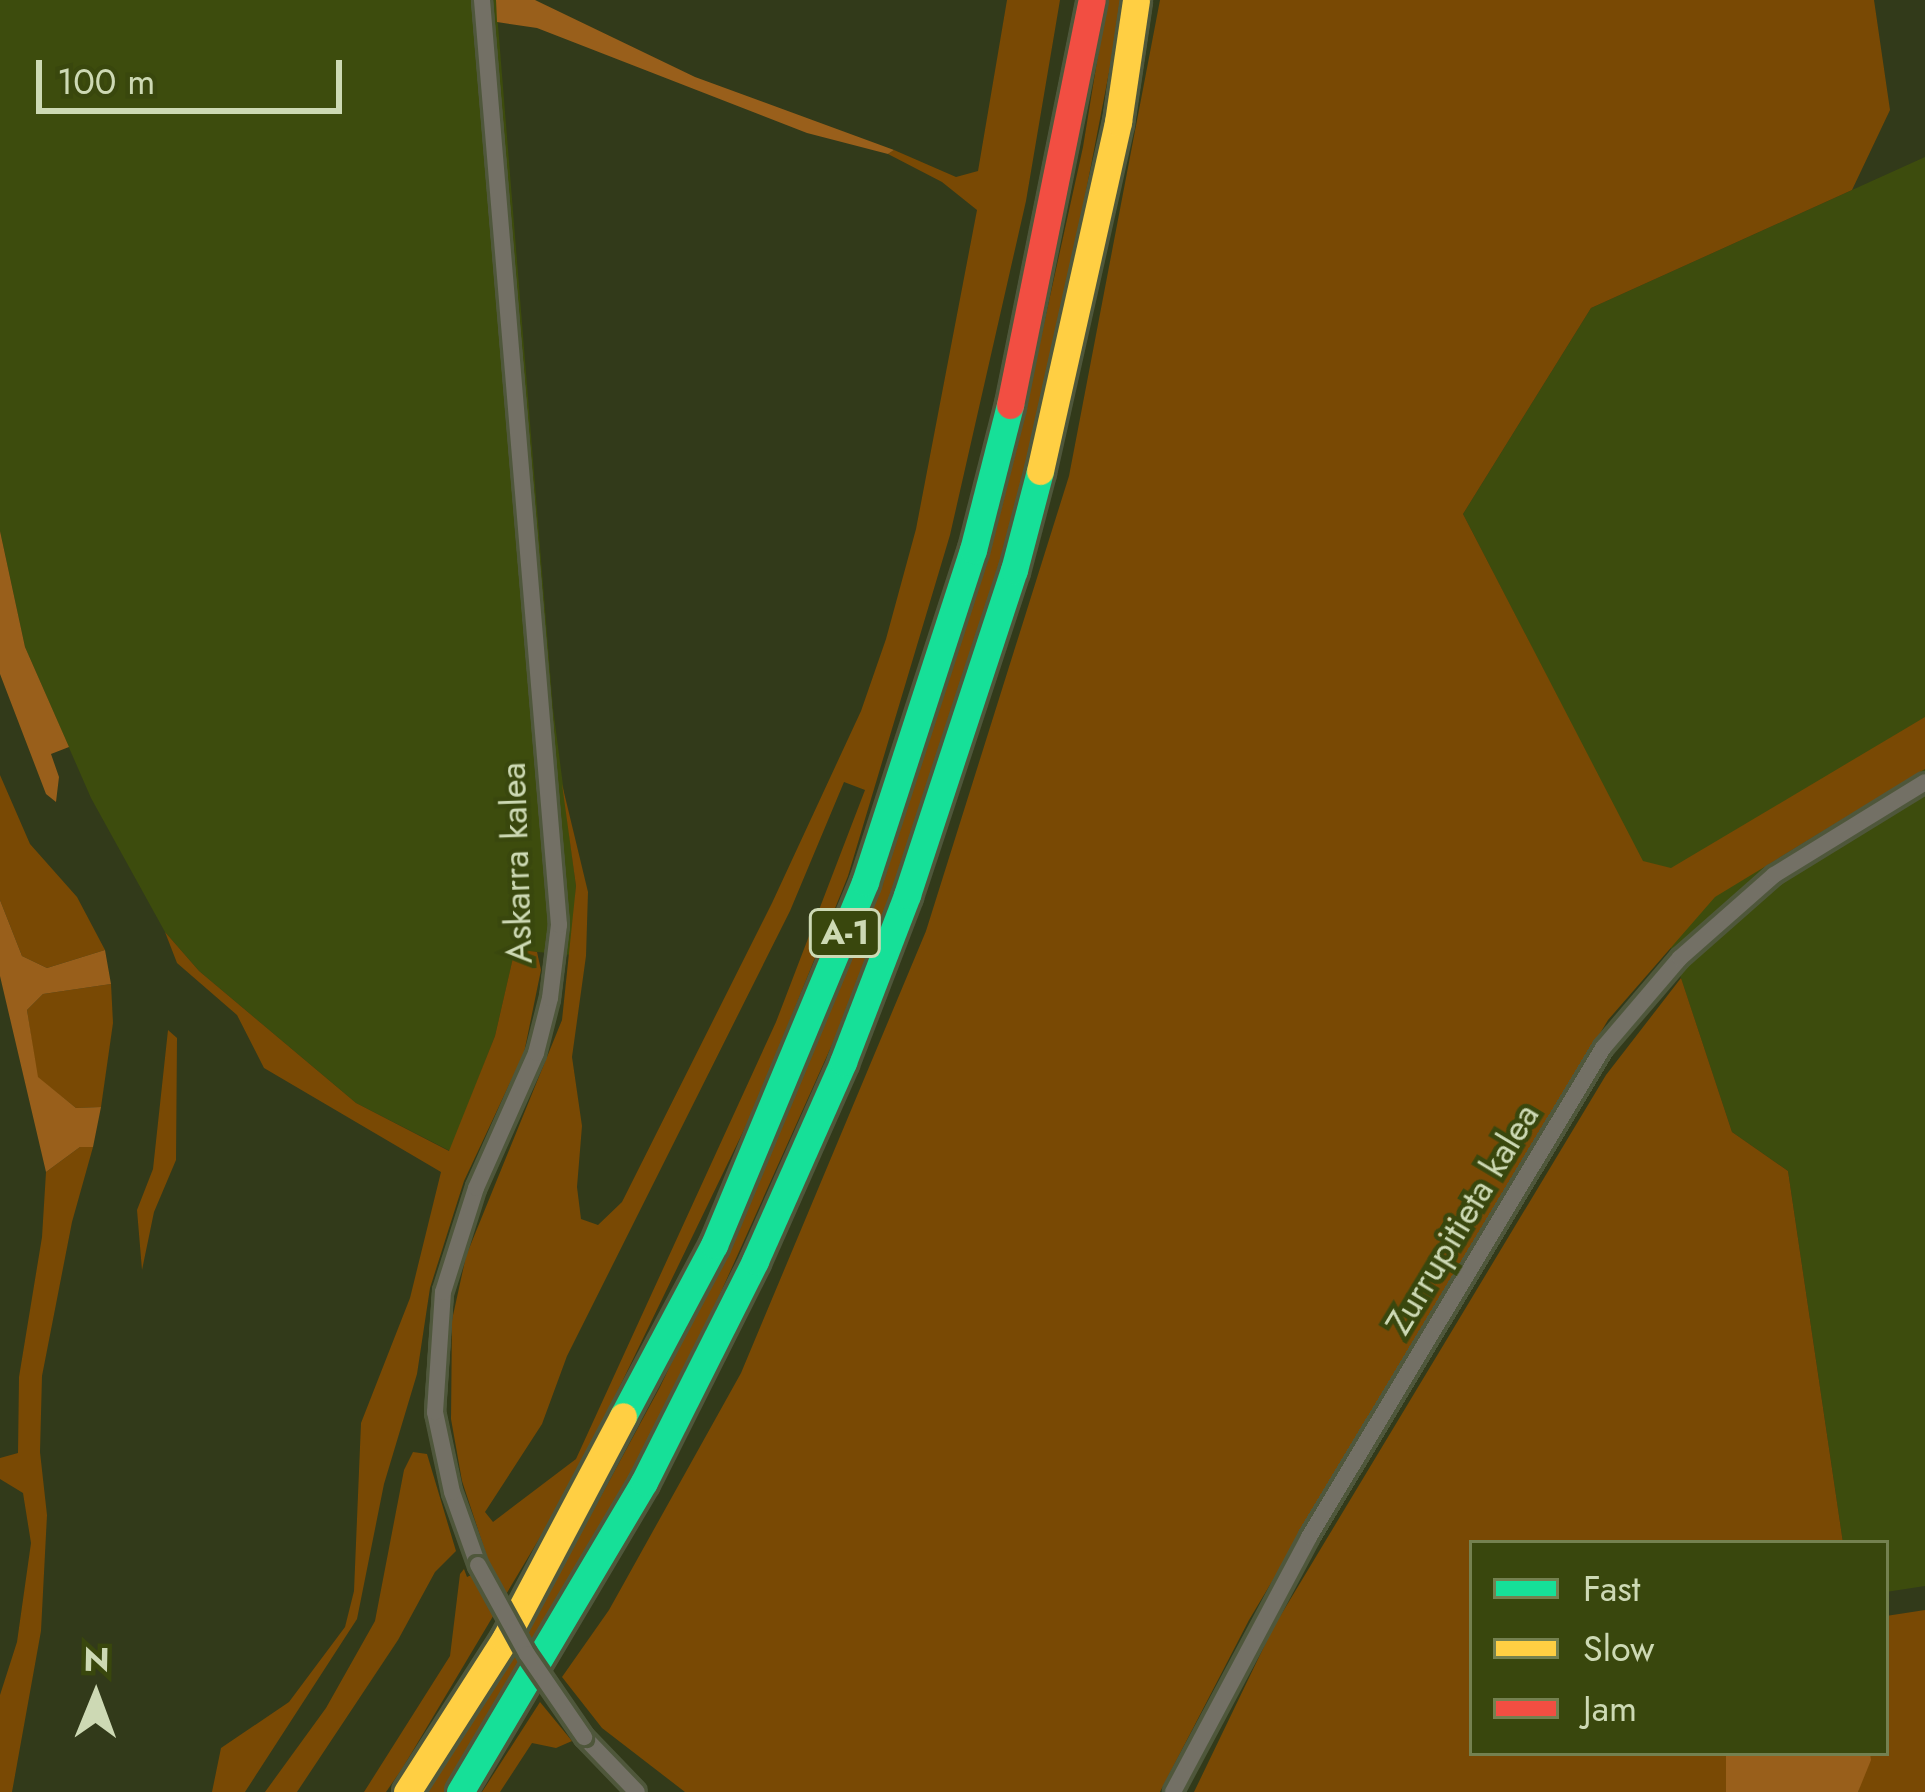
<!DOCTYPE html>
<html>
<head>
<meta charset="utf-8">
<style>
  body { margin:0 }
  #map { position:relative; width:1925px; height:1792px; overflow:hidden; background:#323a1a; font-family:Jost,sans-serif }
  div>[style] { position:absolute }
  .built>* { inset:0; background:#3d4c0d }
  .green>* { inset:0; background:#794904 }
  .forest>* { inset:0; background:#995f1b }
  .roads { filter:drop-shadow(3px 0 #4f573b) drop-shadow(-3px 0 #4f573b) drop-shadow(0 3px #4f573b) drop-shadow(0 -3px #4f573b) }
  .street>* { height:16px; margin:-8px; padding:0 8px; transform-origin:8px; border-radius:8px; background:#737065 }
  .fast>* { height:27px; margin:-13.5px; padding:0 13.5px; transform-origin:13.5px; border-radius:13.5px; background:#16e098 }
  .slow>* { height:27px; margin:-13.5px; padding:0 13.5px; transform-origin:13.5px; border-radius:13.5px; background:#ffcf43 }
  .jam>* { height:27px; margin:-13.5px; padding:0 13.5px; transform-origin:13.5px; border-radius:13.5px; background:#f24e42 }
  .bridges { filter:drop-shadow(3px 0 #4f573b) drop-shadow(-3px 0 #4f573b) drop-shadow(0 3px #4f573b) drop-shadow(0 -3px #4f573b) }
  .street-bridge>* { height:16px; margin:-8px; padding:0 8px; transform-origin:8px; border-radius:8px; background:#737065 }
  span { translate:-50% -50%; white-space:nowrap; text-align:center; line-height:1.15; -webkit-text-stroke:9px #39470d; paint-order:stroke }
  .shield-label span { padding:3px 9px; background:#39470d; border:3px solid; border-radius:9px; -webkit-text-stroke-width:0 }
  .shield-label { font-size:33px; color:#cdd9b4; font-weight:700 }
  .street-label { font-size:36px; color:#cdd9b4 }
  .legend { position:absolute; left:1469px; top:1540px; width:420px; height:216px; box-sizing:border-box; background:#39470d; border:3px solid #748150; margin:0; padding:15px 21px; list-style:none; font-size:36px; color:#cdd9b4 }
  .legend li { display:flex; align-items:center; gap:24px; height:60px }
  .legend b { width:60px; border:3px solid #748150 }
  .north { position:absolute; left:36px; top:1636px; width:120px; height:120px; -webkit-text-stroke:9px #39470d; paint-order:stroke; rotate:1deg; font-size:33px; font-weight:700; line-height:48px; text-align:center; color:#cdd9b4 }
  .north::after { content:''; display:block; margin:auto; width:42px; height:54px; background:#cdd9b4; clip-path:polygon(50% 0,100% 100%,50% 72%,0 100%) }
  .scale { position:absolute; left:36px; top:60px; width:306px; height:54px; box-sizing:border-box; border:6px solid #cdd9b4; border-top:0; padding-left:15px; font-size:36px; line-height:42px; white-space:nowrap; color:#cdd9b4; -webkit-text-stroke:9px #39470d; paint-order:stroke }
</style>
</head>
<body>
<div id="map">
  <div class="built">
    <div style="clip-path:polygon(0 0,496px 0,553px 708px,576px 886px,572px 955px,515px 950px,495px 1036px,450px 1151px,356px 1103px,199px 971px,165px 932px,91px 798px,25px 647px,0 531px)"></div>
    <div style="clip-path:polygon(1925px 157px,1925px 1586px,1886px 1592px,1886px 1543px,1843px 1543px,1788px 1171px,1732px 1132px,1642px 861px,1463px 514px,1591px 308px)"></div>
  </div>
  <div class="green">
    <div style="clip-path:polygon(evenodd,1007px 0,1060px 0,1026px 201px,950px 535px,848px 876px,755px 1107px,576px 1477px,402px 1769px,386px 1792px,364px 1792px,450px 1656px,460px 1574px,464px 1569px,467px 1577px,490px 1566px,462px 1481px,451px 1419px,452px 1320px,466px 1256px,562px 1020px,576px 886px,562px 784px,588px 892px,586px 956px,572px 1057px,582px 1126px,577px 1187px,581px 1219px,598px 1225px,622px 1202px,772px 903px,861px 711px,886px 639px,916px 529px,977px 210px,942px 182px,888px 154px,894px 150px,956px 177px,978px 171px,1007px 0,844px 782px,865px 790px,776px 1022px,576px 1459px,493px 1522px,485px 1512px,542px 1424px,567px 1356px,790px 911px,844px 782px)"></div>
    <div style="clip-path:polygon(1107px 0,1123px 0,1048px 388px,994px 590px,927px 805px,862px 978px,676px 1392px,595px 1543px,447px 1792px,425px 1792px,581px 1533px,660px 1387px,753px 1191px,844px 974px,908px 805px,1030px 387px,1083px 147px)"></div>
    <div style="clip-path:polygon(1160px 0,1874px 0,1890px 110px,1852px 190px,1591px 308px,1463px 514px,1643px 861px,1671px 868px,1925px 717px,1925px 769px,1715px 897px,1608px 1020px,1249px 1620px,1160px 1792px,685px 1792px,602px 1728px,562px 1677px,609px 1610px,741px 1373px,926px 931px,1069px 476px)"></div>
    <div style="clip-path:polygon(0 775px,30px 844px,77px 897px,105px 950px,47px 968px,22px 956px,0 900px)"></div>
    <div style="clip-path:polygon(165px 932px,199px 971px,356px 1103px,449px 1151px,495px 1036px,515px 949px,537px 952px,541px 970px,524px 1053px,464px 1181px,430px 1288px,417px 1374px,384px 1484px,357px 1619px,245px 1792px,212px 1792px,221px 1748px,289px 1702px,345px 1627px,354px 1591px,361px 1423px,410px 1298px,441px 1172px,264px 1068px,237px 1015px,177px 963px)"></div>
    <div style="clip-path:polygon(1681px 978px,1732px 1132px,1788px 1171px,1843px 1543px,1472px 1543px,1472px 1753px,1726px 1753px,1726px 1792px,1194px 1792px,1273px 1628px,1606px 1075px)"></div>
    <div style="clip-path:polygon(111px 984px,113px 1023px,101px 1107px,76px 1108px,37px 1077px,27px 1010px,43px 994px)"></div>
    <div style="clip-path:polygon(168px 1030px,177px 1038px,176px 1160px,154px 1212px,142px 1270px,137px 1210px,153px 1169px)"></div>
    <div style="clip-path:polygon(80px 1147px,93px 1147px,72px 1222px,42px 1376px,40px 1452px,47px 1515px,41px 1631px,12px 1792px,0 1792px,0 1695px,17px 1642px,31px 1543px,23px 1493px,0 1479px,0 1458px,18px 1453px,19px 1377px,42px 1237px,46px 1172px)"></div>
    <div style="clip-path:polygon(413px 1452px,427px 1454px,456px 1551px,435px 1572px,398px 1640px,297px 1792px,265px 1792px,326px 1708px,375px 1621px,404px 1470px)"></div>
    <div style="clip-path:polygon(1925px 1610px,1925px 1792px,1858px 1792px,1870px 1753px,1886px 1753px,1886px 1616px)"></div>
    <div style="clip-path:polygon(540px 1702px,572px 1741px,556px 1748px,532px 1743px,500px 1792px,482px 1792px)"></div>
  </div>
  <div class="forest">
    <div style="clip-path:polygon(496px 0,535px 0,695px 77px,894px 150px,888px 154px,807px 133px,537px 28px,497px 22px)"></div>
    <div style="clip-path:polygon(0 531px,25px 647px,69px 747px,51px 754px,59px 777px,56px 802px,46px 794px,0 674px)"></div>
    <div style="clip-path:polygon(0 900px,22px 956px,47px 968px,105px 950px,111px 984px,43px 994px,27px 1010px,38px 1077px,76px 1108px,101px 1107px,93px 1147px,80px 1147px,46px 1172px,0 976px)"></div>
    <div style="clip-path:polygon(1726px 1753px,1870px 1753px,1871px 1760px,1858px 1792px,1726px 1792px)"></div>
  </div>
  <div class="roads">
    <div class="street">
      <div style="left:478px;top:1565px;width:77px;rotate:-109.6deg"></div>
      <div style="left:452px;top:1492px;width:82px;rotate:-102deg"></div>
      <div style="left:435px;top:1412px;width:120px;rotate:-86.2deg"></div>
      <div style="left:443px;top:1292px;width:109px;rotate:-72.4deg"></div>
      <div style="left:476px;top:1188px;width:148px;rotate:-66deg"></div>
      <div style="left:536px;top:1053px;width:57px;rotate:-75.7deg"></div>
      <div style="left:550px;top:998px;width:74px;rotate:-83deg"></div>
      <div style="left:559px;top:925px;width:928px;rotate:-94.76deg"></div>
      <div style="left:584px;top:1737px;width:76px;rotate:46.1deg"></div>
      <div style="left:1173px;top:1792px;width:289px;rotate:-61.9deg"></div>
      <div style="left:1309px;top:1537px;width:571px;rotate:-58.98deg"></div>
      <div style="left:1603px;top:1048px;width:118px;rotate:-49.5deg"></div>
      <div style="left:1680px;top:958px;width:125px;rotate:-41.4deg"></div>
      <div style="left:1774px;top:875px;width:177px;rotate:-31.6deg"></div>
    </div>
    <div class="fast">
      <div style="left:623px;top:1416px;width:194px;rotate:-62deg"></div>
      <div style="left:714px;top:1245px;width:393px;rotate:-67.4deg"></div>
      <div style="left:865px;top:882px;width:349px;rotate:-72deg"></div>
      <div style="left:973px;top:550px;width:150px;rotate:-75.7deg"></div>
      <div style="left:460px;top:1792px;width:360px;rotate:-59.3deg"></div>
      <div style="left:644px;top:1482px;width:247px;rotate:-63.3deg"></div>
      <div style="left:755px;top:1261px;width:218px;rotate:-66.1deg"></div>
      <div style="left:843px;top:1062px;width:179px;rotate:-69deg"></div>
      <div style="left:907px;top:895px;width:342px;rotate:-71.8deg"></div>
      <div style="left:1014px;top:570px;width:102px;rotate:-75.3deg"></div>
    </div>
    <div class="slow">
      <div style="left:1040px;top:471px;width:358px;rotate:-77.4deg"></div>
      <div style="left:1118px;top:122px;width:123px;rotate:-81.6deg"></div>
      <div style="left:407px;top:1792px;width:182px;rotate:-57.4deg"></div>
      <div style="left:505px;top:1639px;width:252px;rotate:-62.1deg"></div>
    </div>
    <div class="jam">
      <div style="left:1010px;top:405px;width:413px;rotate:-78.6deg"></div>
    </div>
  </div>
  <div class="bridges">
    <div class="street-bridge">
      <div style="left:478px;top:1565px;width:102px;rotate:61.2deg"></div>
      <div style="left:527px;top:1654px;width:101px;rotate:55.5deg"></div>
    </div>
  </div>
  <div class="shield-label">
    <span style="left:845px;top:933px">A-1</span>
  </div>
  <div class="street-label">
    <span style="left:516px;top:863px;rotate:-92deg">Askarra kalea</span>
    <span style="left:1462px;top:1219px;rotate:-59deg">Zurrupitieta kalea</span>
  </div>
  <ul class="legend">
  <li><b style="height:15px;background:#16e098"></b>Fast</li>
  <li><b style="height:15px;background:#ffcf43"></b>Slow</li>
  <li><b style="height:15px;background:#f24e42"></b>Jam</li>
  </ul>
  <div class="north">N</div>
  <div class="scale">100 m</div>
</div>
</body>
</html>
